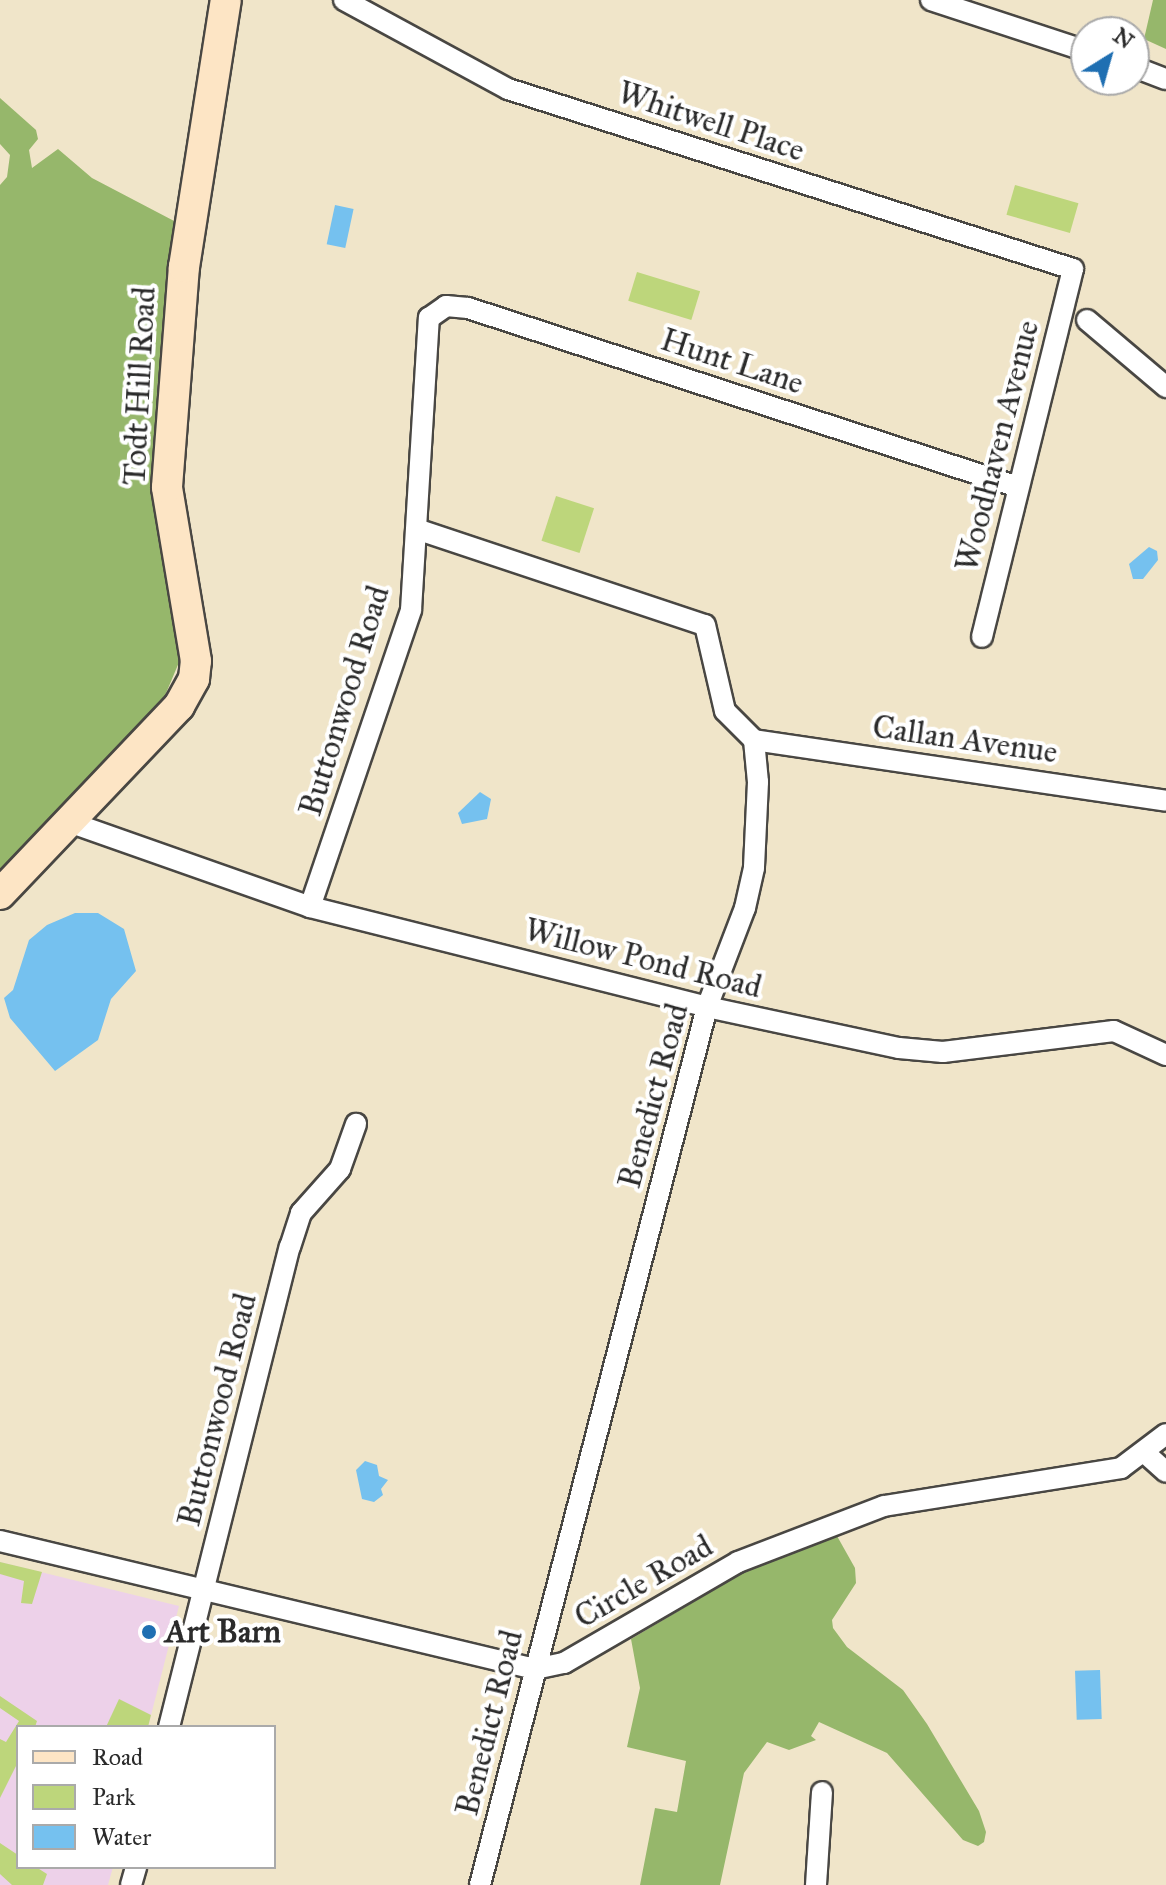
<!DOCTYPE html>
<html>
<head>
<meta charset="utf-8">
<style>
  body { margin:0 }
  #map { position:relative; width:1166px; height:1885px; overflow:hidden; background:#f0e5c9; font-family:"IM FELL Great Primer",serif }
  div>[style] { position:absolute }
  .built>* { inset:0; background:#edd1e9 }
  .green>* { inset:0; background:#bdd67b; transform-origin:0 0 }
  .forest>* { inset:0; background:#96b76b }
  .water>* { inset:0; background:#75c1ef; transform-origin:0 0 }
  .roads { filter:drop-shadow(2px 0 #494743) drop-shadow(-2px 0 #494743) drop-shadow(0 2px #494743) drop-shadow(0 -2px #494743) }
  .street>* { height:20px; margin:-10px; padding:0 10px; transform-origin:10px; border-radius:10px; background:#fff }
  .secondary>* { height:30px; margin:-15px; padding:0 15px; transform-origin:15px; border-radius:15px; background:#fde5c5 }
  .dots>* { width:22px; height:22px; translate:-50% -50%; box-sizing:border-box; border:4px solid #fff; border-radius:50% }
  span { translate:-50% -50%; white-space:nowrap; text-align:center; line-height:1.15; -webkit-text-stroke:8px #fff; paint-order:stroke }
  .street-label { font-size:32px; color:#2b2b2b }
  .poi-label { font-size:32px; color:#2b2b2b; font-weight:700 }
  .left { translate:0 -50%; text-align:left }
  .legend { position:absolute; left:16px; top:1725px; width:260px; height:144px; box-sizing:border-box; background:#fff; border:2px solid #aaa; margin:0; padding:10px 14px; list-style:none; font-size:24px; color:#2b2b2b }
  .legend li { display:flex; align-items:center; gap:16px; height:40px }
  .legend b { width:40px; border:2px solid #aaa }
  .north { position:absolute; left:1070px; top:16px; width:80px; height:80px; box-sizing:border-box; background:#fff; border:2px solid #aaa; border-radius:50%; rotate:37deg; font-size:22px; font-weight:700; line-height:32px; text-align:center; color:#2b2b2b }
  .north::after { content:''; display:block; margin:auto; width:28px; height:36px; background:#1f6fb2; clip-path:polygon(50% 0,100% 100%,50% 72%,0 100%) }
</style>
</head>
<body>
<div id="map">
  <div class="built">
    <div style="clip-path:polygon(0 1562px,179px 1606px,148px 1727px,18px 1727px,18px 1867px,113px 1867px,108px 1885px,0 1885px)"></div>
  </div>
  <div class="green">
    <div style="left:1015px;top:185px;width:66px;height:31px;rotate:16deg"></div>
    <div style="left:637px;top:272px;width:66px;height:30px;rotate:17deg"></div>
    <div style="left:556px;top:496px;width:40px;height:47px;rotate:18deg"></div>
    <div style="clip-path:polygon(0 1562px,42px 1572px,32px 1604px,21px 1603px,24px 1581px,0 1574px)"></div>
    <div style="clip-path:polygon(0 1696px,37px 1721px,35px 1727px,18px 1727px,18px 1762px,0 1798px,0 1739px,6px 1742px,19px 1721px,0 1708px)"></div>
    <div style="clip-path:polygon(119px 1699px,151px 1715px,148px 1727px,106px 1727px)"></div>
    <div style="clip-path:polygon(0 1843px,18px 1855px,18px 1867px,36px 1867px,47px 1874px,43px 1885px,12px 1885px,0 1874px)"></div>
  </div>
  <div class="forest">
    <div style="clip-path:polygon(1153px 0,1166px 0,1166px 49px,1144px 39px)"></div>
    <div style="clip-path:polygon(0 98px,36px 130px,38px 139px,29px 150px,32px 168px,58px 149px,92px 178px,176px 222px,157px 390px,156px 493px,180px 660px,161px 705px,0 877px,0 185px,7px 177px,10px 155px,0 144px)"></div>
    <div style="clip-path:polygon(837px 1536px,855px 1568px,856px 1583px,832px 1620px,833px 1628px,847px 1647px,903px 1690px,927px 1724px,979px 1811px,986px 1832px,984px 1842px,978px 1846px,963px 1840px,887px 1753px,819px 1722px,811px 1736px,816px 1740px,789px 1750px,767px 1742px,744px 1773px,720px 1885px,640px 1885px,655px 1808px,677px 1812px,686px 1761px,627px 1747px,640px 1688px,631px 1639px,771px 1556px)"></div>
  </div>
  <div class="water">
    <div style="left:335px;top:205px;width:19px;height:40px;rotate:12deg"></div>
    <div style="clip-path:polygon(1149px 547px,1157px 551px,1158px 560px,1143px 579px,1133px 579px,1129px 564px)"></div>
    <div style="clip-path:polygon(480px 792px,491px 799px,487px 819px,462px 824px,458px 813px)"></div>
    <div style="clip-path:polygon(75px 913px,98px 913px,124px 929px,136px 971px,111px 999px,98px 1040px,55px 1071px,10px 1018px,4px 998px,13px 990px,29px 940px,47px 925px)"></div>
    <div style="clip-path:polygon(365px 1461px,377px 1465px,379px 1476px,388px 1480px,381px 1489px,383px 1495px,374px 1502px,362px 1499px,356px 1470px)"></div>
    <div style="left:1100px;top:1670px;width:49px;height:25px;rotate:88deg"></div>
  </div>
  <div class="roads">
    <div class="street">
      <div style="left:344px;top:0;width:187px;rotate:28.5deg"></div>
      <div style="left:508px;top:89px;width:593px;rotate:17.67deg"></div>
      <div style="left:1073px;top:269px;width:379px;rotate:103.9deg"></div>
      <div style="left:931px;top:0;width:163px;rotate:18.2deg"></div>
      <div style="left:1134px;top:67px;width:34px;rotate:21deg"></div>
      <div style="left:1087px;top:320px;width:104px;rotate:40.3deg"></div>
      <div style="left:419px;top:530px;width:301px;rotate:18.4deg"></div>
      <div style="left:705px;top:625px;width:88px;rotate:76.9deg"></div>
      <div style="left:725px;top:711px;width:41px;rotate:45deg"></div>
      <div style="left:754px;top:740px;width:42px;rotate:84.6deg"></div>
      <div style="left:758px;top:782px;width:86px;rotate:92.7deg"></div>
      <div style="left:754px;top:868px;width:41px;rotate:102.7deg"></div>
      <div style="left:745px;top:908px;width:106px;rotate:111deg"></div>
      <div style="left:707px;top:1007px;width:907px;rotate:104.5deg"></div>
      <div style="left:754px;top:740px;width:416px;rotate:8.4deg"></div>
      <div style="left:69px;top:822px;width:256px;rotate:19.4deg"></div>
      <div style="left:310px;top:907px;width:409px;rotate:14.1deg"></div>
      <div style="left:707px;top:1007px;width:196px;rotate:12.1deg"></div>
      <div style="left:899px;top:1048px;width:44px;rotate:5.2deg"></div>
      <div style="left:943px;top:1052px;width:172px;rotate:-7deg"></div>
      <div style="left:1114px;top:1031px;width:57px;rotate:24.8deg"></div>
      <div style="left:310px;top:907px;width:314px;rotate:-71.2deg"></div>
      <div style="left:411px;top:610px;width:293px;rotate:-86.5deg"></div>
      <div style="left:429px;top:318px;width:21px;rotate:-35deg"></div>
      <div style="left:446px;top:306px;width:22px;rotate:5deg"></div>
      <div style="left:468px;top:308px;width:578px;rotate:18.03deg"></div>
      <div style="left:1145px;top:1453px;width:28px;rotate:42deg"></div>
      <div style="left:0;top:1541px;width:550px;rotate:13.46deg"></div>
      <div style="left:535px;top:1669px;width:30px;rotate:-12deg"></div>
      <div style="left:564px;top:1663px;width:201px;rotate:-30.1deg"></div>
      <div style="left:738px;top:1562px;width:156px;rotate:-21deg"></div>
      <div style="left:884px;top:1506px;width:240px;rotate:-9.1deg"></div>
      <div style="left:1121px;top:1468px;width:56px;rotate:-37.1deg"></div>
      <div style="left:169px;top:1727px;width:495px;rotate:-75.9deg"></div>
      <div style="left:290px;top:1247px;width:36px;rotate:-72deg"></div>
      <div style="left:301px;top:1213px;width:59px;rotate:-48.4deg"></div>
      <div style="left:340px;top:1169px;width:48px;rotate:-70.4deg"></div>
      <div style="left:131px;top:1885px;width:19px;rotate:-74deg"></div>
      <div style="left:816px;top:1885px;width:93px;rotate:-86.3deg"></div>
    </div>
    <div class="secondary">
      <div style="left:0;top:894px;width:260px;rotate:-46.4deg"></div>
      <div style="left:179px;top:706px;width:31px;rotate:-61deg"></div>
      <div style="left:194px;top:679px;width:18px;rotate:-84deg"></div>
      <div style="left:196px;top:661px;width:176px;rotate:-99.5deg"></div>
      <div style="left:167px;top:487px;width:221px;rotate:-85.6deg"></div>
      <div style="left:184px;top:267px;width:270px;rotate:-81.1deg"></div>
    </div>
  </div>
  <div class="dots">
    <div style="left:149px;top:1632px;background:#1f6fb2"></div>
  </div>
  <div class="street-label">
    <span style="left:711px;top:122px;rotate:18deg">Whitwell Place</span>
    <span style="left:732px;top:362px;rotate:18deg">Hunt Lane</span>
    <span style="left:140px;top:386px;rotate:-87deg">Todt Hill Road</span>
    <span style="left:998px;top:446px;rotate:-76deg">Woodhaven Avenue</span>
    <span style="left:345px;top:701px;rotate:-73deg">Buttonwood Road</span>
    <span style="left:965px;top:740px;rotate:8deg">Callan Avenue</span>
    <span style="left:643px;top:959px;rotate:14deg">Willow Pond Road</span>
    <span style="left:654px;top:1096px;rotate:-75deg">Benedict Road</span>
    <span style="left:218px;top:1410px;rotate:-76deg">Buttonwood Road</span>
    <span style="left:644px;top:1582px;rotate:-30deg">Circle Road</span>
    <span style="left:490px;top:1723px;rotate:-76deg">Benedict Road</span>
  </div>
  <div class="poi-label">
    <span class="left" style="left:165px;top:1632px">Art Barn</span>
  </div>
  <ul class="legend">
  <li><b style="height:10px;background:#fde5c5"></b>Road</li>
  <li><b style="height:22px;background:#bdd67b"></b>Park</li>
  <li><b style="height:22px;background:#75c1ef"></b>Water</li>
  </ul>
  <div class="north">N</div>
</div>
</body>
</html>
